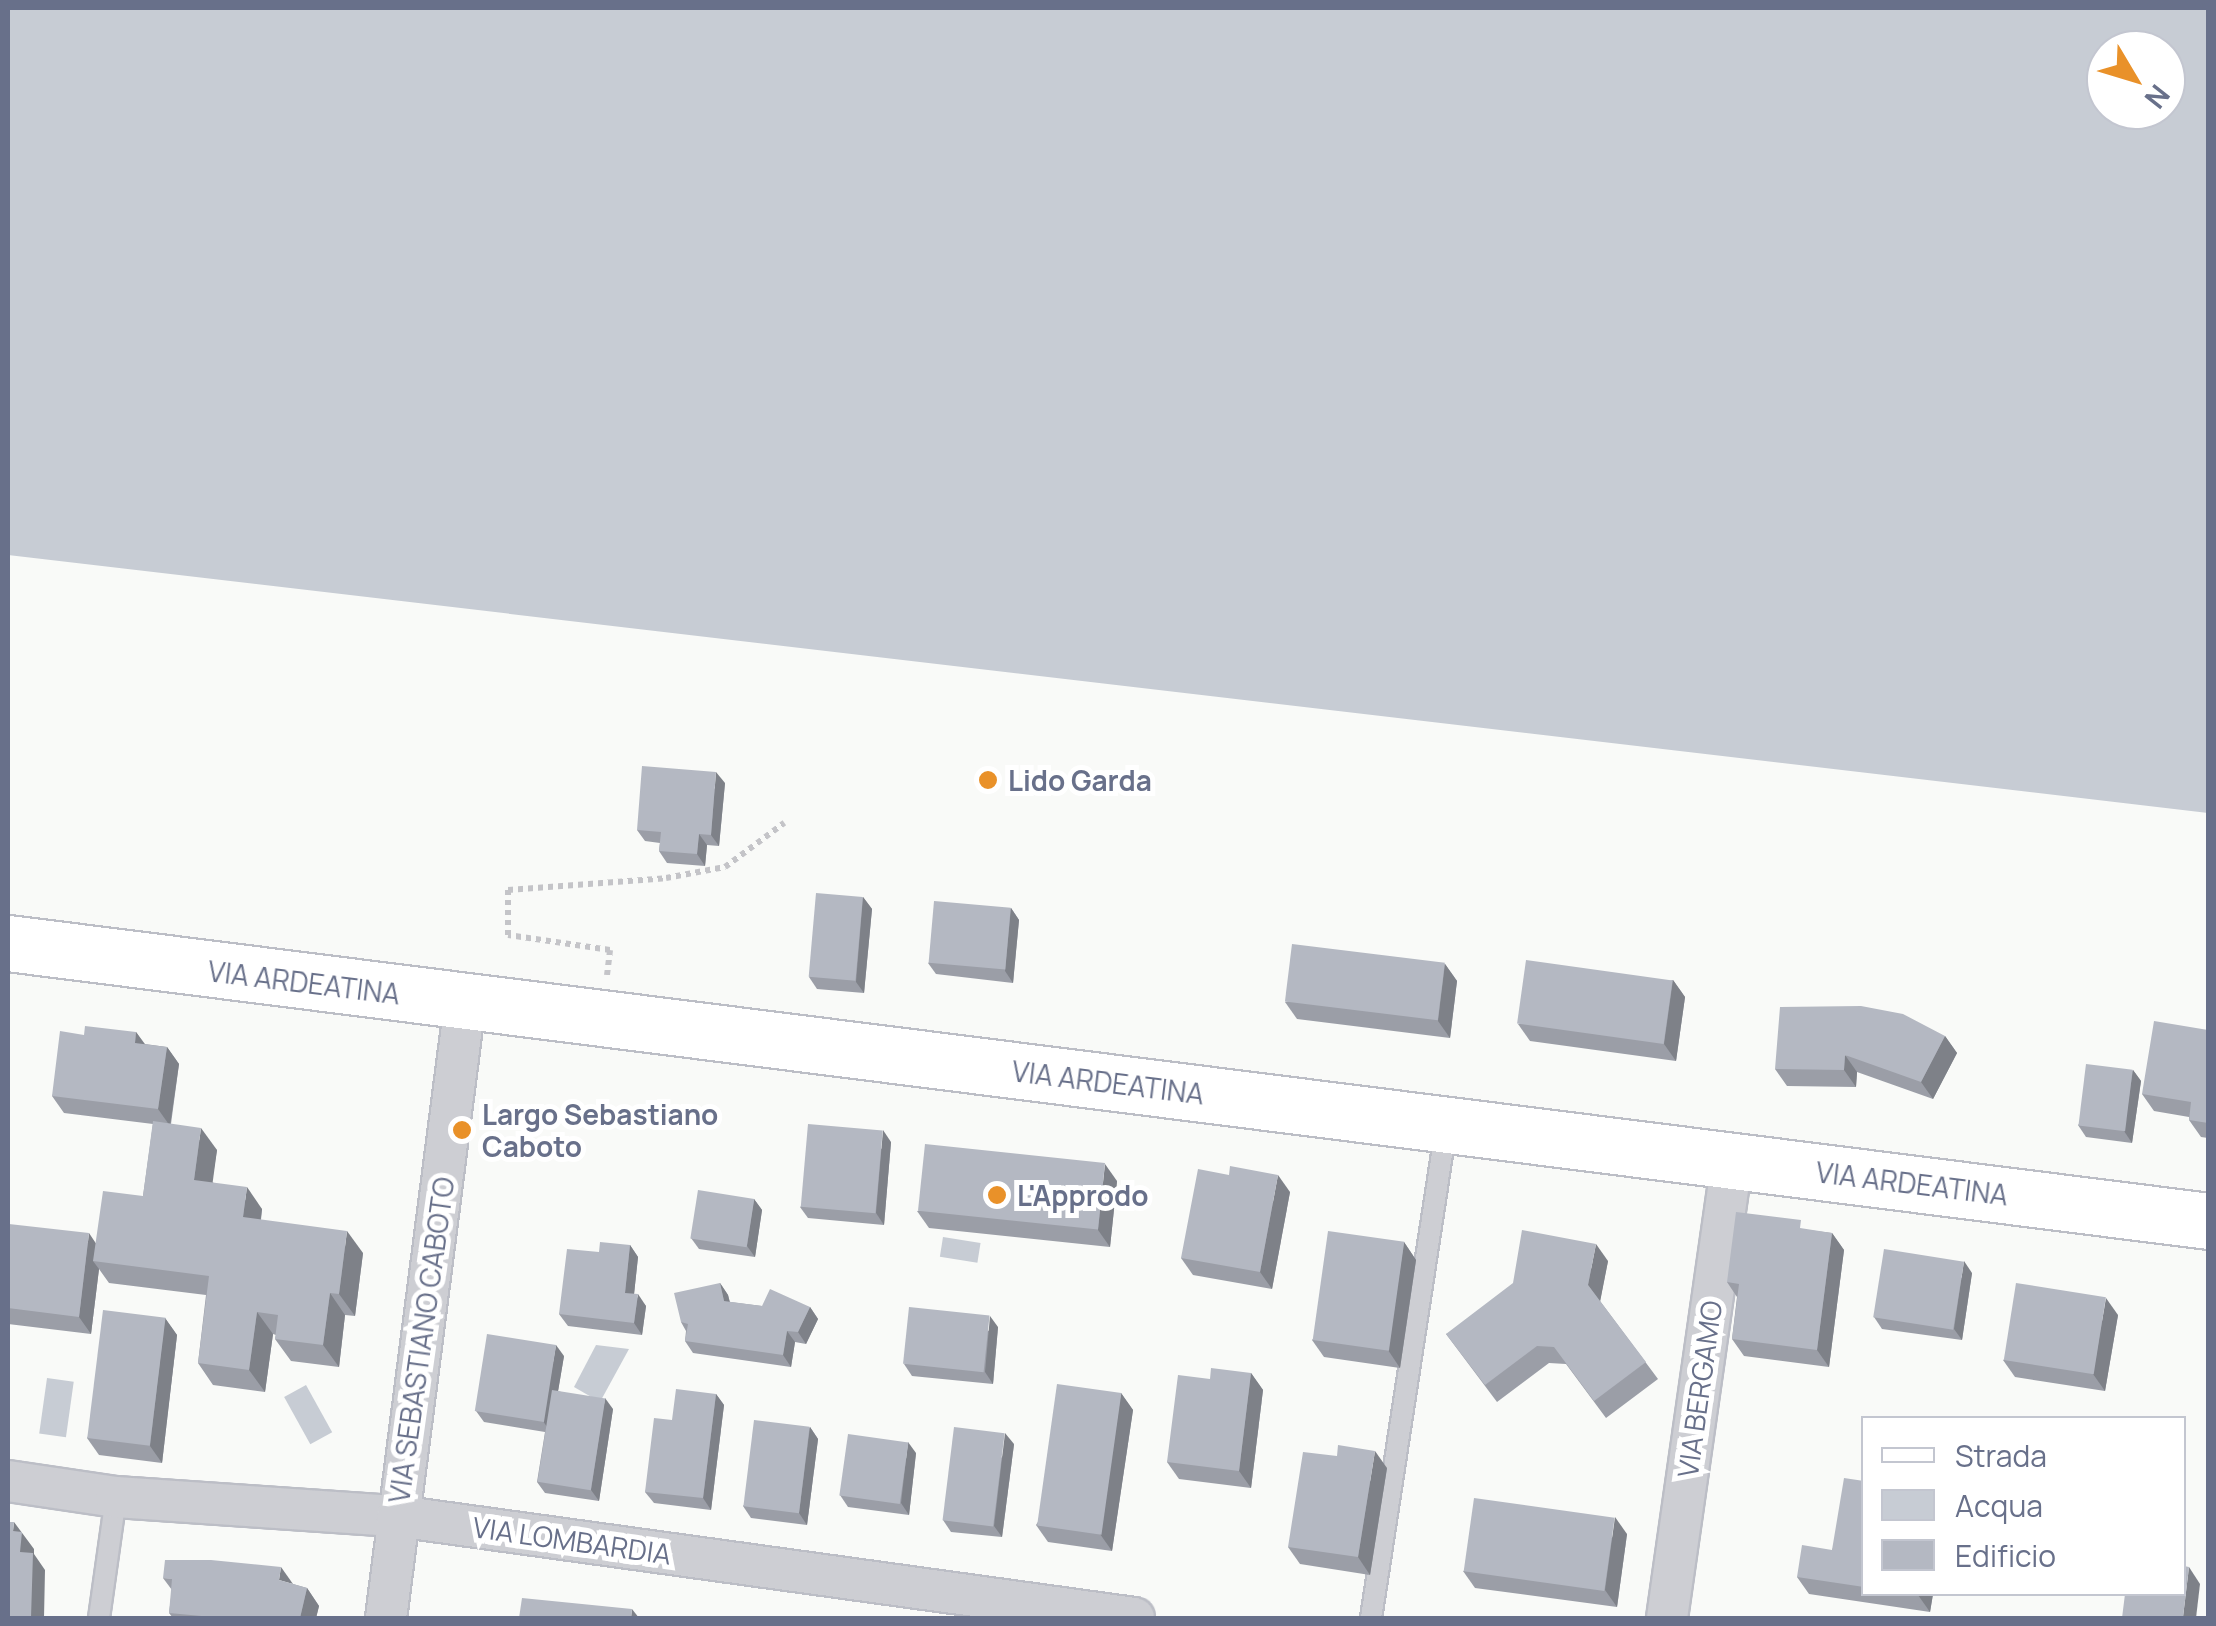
<!DOCTYPE html>
<html>
<head>
<meta charset="utf-8">
<style>
  body { margin:0 }
  #map { position:relative; width:2216px; height:1626px; overflow:hidden; background:#f9faf8; font-family:Manrope,sans-serif }
  div>[style] { position:absolute }
  .water>* { inset:0; background:#c7ccd4; transform-origin:0 0 }
  .path>* { height:6px; margin-top:-3px; transform-origin:0; background:repeating-linear-gradient(90deg,#c4c4c8 0 5px,transparent 0 10px) }
  .roads { filter:drop-shadow(2px 0 #bcbec6) drop-shadow(-2px 0 #bcbec6) drop-shadow(0 2px #bcbec6) drop-shadow(0 -2px #bcbec6) }
  .service>* { height:20px; margin:-10px; padding:0 10px; transform-origin:10px; border-radius:10px; background:#cdced3 }
  .minor>* { height:40px; margin:-20px; padding:0 20px; transform-origin:20px; border-radius:20px; background:#cdced3 }
  .secondary>* { height:55px; margin:-27.5px; padding:0 27.5px; transform-origin:27.5px; border-radius:27.5px; background:#fff }
  .wall>* { inset:0; background:#9b9ea7 }
  .shaded-wall>* { inset:0; background:#7e8188 }
  .building>* { inset:0; background:#b4b8c2; transform-origin:0 0 }
  .dots>* { width:28px; height:28px; translate:-50% -50%; box-sizing:border-box; border:5px solid #fff; border-radius:50% }
  span { translate:-50% -50%; white-space:nowrap; text-align:center; line-height:1.15; -webkit-text-stroke:10px #fff; paint-order:stroke }
  .poi-label { font-size:28px; color:#68708a; font-weight:700 }
  .left { translate:0 -50%; text-align:left }
  .street-label { font-size:28px; color:#68708a }
  .frame { position:absolute; inset:0; border:10px solid #68708a; pointer-events:none }
  .legend { position:absolute; left:1861px; top:1416px; width:325px; height:180px; box-sizing:border-box; background:#fff; border:2px solid #c3c6d0; margin:0; padding:12px 18px; list-style:none; font-size:30px; color:#68708a }
  .legend li { display:flex; align-items:center; gap:20px; height:50px }
  .legend b { width:50px; border:2px solid #c3c6d0 }
  .north { position:absolute; left:2086px; top:30px; width:100px; height:100px; box-sizing:border-box; background:#fff; border:2px solid #c3c6d0; border-radius:50%; rotate:128deg; font-size:28px; font-weight:700; line-height:40px; text-align:center; color:#68708a }
  .north::after { content:''; display:block; margin:auto; width:35px; height:45px; background:#e99129; clip-path:polygon(50% 0,100% 100%,50% 72%,0 100%) }
</style>
</head>
<body>
<div id="map">
  <div class="water">
    <div style="clip-path:polygon(evenodd,8px 8px,2208px 8px,2208px 813px,8px 555px,8px 8px,2106px 50px,2166px 50px,2166px 110px,2106px 110px,2106px 50px)"></div>
    <div style="left:943px;top:1237px;width:38px;height:20px;rotate:9deg"></div>
    <div style="clip-path:polygon(596px 1345px,629px 1349px,600px 1402px,574px 1387px)"></div>
    <div style="left:47px;top:1378px;width:27px;height:56px;rotate:8deg"></div>
    <div style="left:306px;top:1385px;width:54px;height:25px;rotate:61deg"></div>
  </div>
  <div class="path">
    <div style="left:607px;top:975px;width:25px;rotate:-83deg"></div>
    <div style="left:610px;top:950px;width:103px;rotate:-171.6deg"></div>
    <div style="left:508px;top:935px;width:45px;rotate:-90deg"></div>
    <div style="left:508px;top:890px;width:158px;rotate:-4.3deg"></div>
    <div style="left:666px;top:878px;width:60px;rotate:-10.6deg"></div>
    <div style="left:725px;top:867px;width:74px;rotate:-36.7deg"></div>
  </div>
  <div class="roads">
    <div class="service">
      <div style="left:99px;top:1618px;width:122px;rotate:-82deg"></div>
      <div style="left:1371px;top:1618px;width:498px;rotate:-81.3deg"></div>
    </div>
    <div class="minor">
      <div style="left:8px;top:1481px;width:109px;rotate:8.4deg"></div>
      <div style="left:116px;top:1497px;width:282px;rotate:3.9deg"></div>
      <div style="left:397px;top:1516px;width:744px;rotate:7.88deg"></div>
      <div style="left:386px;top:1618px;width:620px;rotate:-82.68deg"></div>
      <div style="left:1667px;top:1618px;width:464px;rotate:-81.9deg"></div>
    </div>
    <div class="secondary">
      <div style="left:8px;top:943px;width:2217px;rotate:7.2deg"></div>
    </div>
  </div>
  <div class="wall">
    <div style="clip-path:polygon(725px 783px,719px 846px,707px 845px,705px 866px,667px 863px,659px 851px,660px 843px,645px 841px,637px 830px)"></div>
    <div style="clip-path:polygon(863px 897px,872px 909px,864px 993px,817px 989px,809px 977px)"></div>
    <div style="clip-path:polygon(1011px 908px,1019px 920px,1013px 983px,936px 974px,928px 963px)"></div>
    <div style="clip-path:polygon(1445px 964px,1457px 981px,1450px 1038px,1297px 1019px,1285px 1002px)"></div>
    <div style="clip-path:polygon(1673px 980px,1685px 997px,1676px 1061px,1530px 1041px,1518px 1024px)"></div>
    <div style="clip-path:polygon(2208px 1030px,2208px 1138px,2201px 1137px,2189px 1120px,2189px 1117px,2154px 1111px,2142px 1094px)"></div>
    <div style="clip-path:polygon(136px 1032px,145px 1044px,167px 1047px,179px 1064px,171px 1124px,217px 1150px,212px 1182px,262px 1209px,261px 1220px,363px 1253px,355px 1316px,345px 1315px,339px 1367px,291px 1361px,275px 1339px,276px 1335px,273px 1334px,265px 1392px,213px 1385px,198px 1363px,206px 1295px,109px 1283px,99px 1269px,91px 1334px,8px 1324px,8px 1239px,96px 1243px,143px 1196px,153px 1124px,64px 1113px,52px 1096px,84px 1035px)"></div>
    <div style="clip-path:polygon(1945px 1036px,1957px 1053px,1933px 1099px,1857px 1072px,1856px 1087px,1787px 1086px,1775px 1069px)"></div>
    <div style="clip-path:polygon(2133px 1070px,2141px 1081px,2132px 1143px,2086px 1137px,2078px 1125px)"></div>
    <div style="clip-path:polygon(891px 1142px,884px 1225px,808px 1218px,800px 1207px)"></div>
    <div style="clip-path:polygon(1117px 1181px,1110px 1247px,929px 1228px,917px 1211px)"></div>
    <div style="clip-path:polygon(1290px 1192px,1272px 1289px,1193px 1275px,1181px 1258px)"></div>
    <div style="clip-path:polygon(754px 1199px,762px 1210px,755px 1257px,699px 1249px,691px 1238px)"></div>
    <div style="clip-path:polygon(1808px 1230px,1832px 1233px,1844px 1250px,1829px 1367px,1744px 1356px,1732px 1339px,1737px 1297px,1727px 1282px)"></div>
    <div style="clip-path:polygon(1404px 1242px,1416px 1260px,1400px 1368px,1324px 1357px,1312px 1340px)"></div>
    <div style="clip-path:polygon(630px 1245px,638px 1257px,634px 1294px,646px 1306px,642px 1335px,568px 1326px,559px 1314px,599px 1252px)"></div>
    <div style="clip-path:polygon(1608px 1261px,1600px 1301px,1658px 1379px,1606px 1418px,1566px 1364px,1549px 1363px,1497px 1402px,1446px 1334px)"></div>
    <div style="clip-path:polygon(1972px 1273px,1962px 1340px,1882px 1329px,1874px 1317px)"></div>
    <div style="clip-path:polygon(720px 1283px,728px 1295px,730px 1302px,762px 1306px,810px 1307px,818px 1319px,806px 1344px,795px 1342px,791px 1367px,693px 1353px,685px 1341px,686px 1331px,681px 1322px)"></div>
    <div style="clip-path:polygon(2118px 1315px,2105px 1391px,2015px 1377px,2003px 1360px)"></div>
    <div style="clip-path:polygon(165px 1318px,177px 1335px,162px 1463px,99px 1455px,87px 1438px)"></div>
    <div style="clip-path:polygon(998px 1327px,993px 1384px,912px 1376px,904px 1364px)"></div>
    <div style="clip-path:polygon(564px 1356px,558px 1391px,613px 1409px,599px 1501px,545px 1493px,537px 1482px,545px 1432px,484px 1422px,476px 1411px)"></div>
    <div style="clip-path:polygon(1251px 1373px,1263px 1390px,1251px 1488px,1179px 1479px,1167px 1462px,1210px 1379px)"></div>
    <div style="clip-path:polygon(1121px 1393px,1133px 1410px,1112px 1551px,1048px 1542px,1036px 1525px)"></div>
    <div style="clip-path:polygon(716px 1394px,724px 1405px,711px 1510px,654px 1503px,645px 1492px,672px 1420px)"></div>
    <div style="clip-path:polygon(810px 1427px,818px 1439px,807px 1525px,751px 1518px,743px 1506px)"></div>
    <div style="clip-path:polygon(1014px 1444px,1002px 1537px,951px 1532px,943px 1520px)"></div>
    <div style="clip-path:polygon(916px 1453px,909px 1515px,848px 1507px,840px 1495px)"></div>
    <div style="clip-path:polygon(1387px 1468px,1370px 1575px,1300px 1564px,1288px 1547px)"></div>
    <div style="clip-path:polygon(1864px 1481px,1864px 1594px,1933px 1594px,1930px 1612px,1809px 1594px,1797px 1577px,1832px 1550px)"></div>
    <div style="clip-path:polygon(1627px 1534px,1617px 1607px,1475px 1588px,1463px 1571px)"></div>
    <div style="clip-path:polygon(163px 1578px,293px 1584px,307px 1588px,319px 1606px,316px 1618px,173px 1618px,169px 1613px,172px 1590px)"></div>
  </div>
  <div class="shaded-wall">
    <div style="clip-path:polygon(716px 772px,725px 783px,719px 846px,711px 835px)"></div>
    <div style="clip-path:polygon(699px 834px,707px 845px,705px 866px,697px 854px)"></div>
    <div style="clip-path:polygon(863px 897px,872px 909px,864px 993px,856px 982px)"></div>
    <div style="clip-path:polygon(1011px 908px,1019px 920px,1013px 983px,1005px 971px)"></div>
    <div style="clip-path:polygon(1445px 964px,1457px 981px,1450px 1038px,1438px 1021px)"></div>
    <div style="clip-path:polygon(1673px 980px,1685px 997px,1676px 1061px,1664px 1044px)"></div>
    <div style="clip-path:polygon(136px 1032px,148px 1049px,135px 1043px)"></div>
    <div style="clip-path:polygon(1945px 1036px,1957px 1053px,1933px 1099px,1921px 1082px)"></div>
    <div style="clip-path:polygon(167px 1047px,179px 1064px,170px 1126px,158px 1109px)"></div>
    <div style="clip-path:polygon(1845px 1055px,1857px 1072px,1856px 1087px,1844px 1070px)"></div>
    <div style="clip-path:polygon(2133px 1070px,2141px 1081px,2132px 1143px,2124px 1131px)"></div>
    <div style="clip-path:polygon(201px 1128px,217px 1150px,210px 1202px,194px 1180px)"></div>
    <div style="clip-path:polygon(883px 1130px,891px 1142px,884px 1225px,876px 1213px)"></div>
    <div style="clip-path:polygon(1105px 1164px,1117px 1181px,1110px 1247px,1098px 1230px)"></div>
    <div style="clip-path:polygon(1278px 1175px,1290px 1192px,1272px 1289px,1260px 1272px)"></div>
    <div style="clip-path:polygon(247px 1187px,262px 1209px,258px 1240px,243px 1217px)"></div>
    <div style="clip-path:polygon(754px 1199px,762px 1210px,755px 1257px,747px 1246px)"></div>
    <div style="clip-path:polygon(347px 1231px,363px 1253px,355px 1316px,339px 1294px)"></div>
    <div style="clip-path:polygon(89px 1233px,101px 1251px,93px 1261px,99px 1269px,91px 1334px,79px 1317px)"></div>
    <div style="clip-path:polygon(1832px 1233px,1844px 1250px,1829px 1367px,1817px 1350px)"></div>
    <div style="clip-path:polygon(1404px 1242px,1416px 1260px,1400px 1368px,1388px 1350px)"></div>
    <div style="clip-path:polygon(1596px 1244px,1608px 1261px,1600px 1302px,1588px 1285px)"></div>
    <div style="clip-path:polygon(630px 1245px,638px 1257px,633px 1304px,625px 1293px)"></div>
    <div style="clip-path:polygon(1964px 1261px,1972px 1273px,1962px 1340px,1954px 1329px)"></div>
    <div style="clip-path:polygon(720px 1283px,728px 1295px,732px 1313px,724px 1301px)"></div>
    <div style="clip-path:polygon(330px 1293px,345px 1315px,339px 1367px,323px 1345px)"></div>
    <div style="clip-path:polygon(638px 1294px,646px 1306px,642px 1335px,634px 1323px)"></div>
    <div style="clip-path:polygon(2106px 1298px,2118px 1315px,2105px 1391px,2093px 1374px)"></div>
    <div style="clip-path:polygon(810px 1307px,818px 1319px,806px 1344px,798px 1332px)"></div>
    <div style="clip-path:polygon(257px 1312px,273px 1334px,265px 1392px,249px 1370px)"></div>
    <div style="clip-path:polygon(990px 1316px,998px 1327px,993px 1384px,985px 1372px)"></div>
    <div style="clip-path:polygon(165px 1318px,177px 1335px,162px 1463px,150px 1446px)"></div>
    <div style="clip-path:polygon(787px 1331px,795px 1342px,791px 1367px,783px 1355px)"></div>
    <div style="clip-path:polygon(556px 1345px,564px 1356px,551px 1433px,543px 1421px)"></div>
    <div style="clip-path:polygon(1251px 1373px,1263px 1390px,1251px 1488px,1239px 1471px)"></div>
    <div style="clip-path:polygon(1121px 1393px,1133px 1410px,1112px 1551px,1100px 1534px)"></div>
    <div style="clip-path:polygon(716px 1394px,724px 1405px,711px 1510px,703px 1498px)"></div>
    <div style="clip-path:polygon(605px 1398px,613px 1409px,599px 1501px,591px 1490px)"></div>
    <div style="clip-path:polygon(810px 1427px,818px 1439px,807px 1525px,799px 1513px)"></div>
    <div style="clip-path:polygon(1005px 1433px,1014px 1444px,1002px 1537px,994px 1526px)"></div>
    <div style="clip-path:polygon(908px 1442px,916px 1453px,909px 1515px,901px 1503px)"></div>
    <div style="clip-path:polygon(1375px 1451px,1387px 1468px,1370px 1575px,1358px 1557px)"></div>
    <div style="clip-path:polygon(1615px 1517px,1627px 1534px,1617px 1607px,1605px 1590px)"></div>
    <div style="clip-path:polygon(14px 1522px,34px 1549px,34px 1554px,45px 1570px,44px 1618px,31px 1618px,20px 1552px,13px 1531px)"></div>
    <div style="clip-path:polygon(281px 1567px,293px 1584px,279px 1580px)"></div>
    <div style="clip-path:polygon(2189px 1567px,2200px 1584px,2196px 1618px,2184px 1618px,2183px 1617px)"></div>
    <div style="clip-path:polygon(307px 1588px,319px 1606px,316px 1618px,300px 1618px)"></div>
    <div style="clip-path:polygon(1918px 1594px,1933px 1594px,1930px 1612px,1918px 1595px)"></div>
    <div style="clip-path:polygon(632px 1609px,639px 1618px,631px 1618px)"></div>
  </div>
  <div class="building">
    <div style="clip-path:polygon(642px 766px,716px 772px,711px 835px,699px 834px,697px 854px,659px 851px,661px 832px,637px 830px)"></div>
    <div style="left:816px;top:893px;width:47px;height:84px;rotate:5deg"></div>
    <div style="left:934px;top:901px;width:77px;height:62px;rotate:5deg"></div>
    <div style="left:1292px;top:944px;width:154px;height:58px;rotate:7deg"></div>
    <div style="left:1526px;top:960px;width:148px;height:64px;rotate:8deg"></div>
    <div style="clip-path:polygon(1861px 1006px,1903px 1014px,1945px 1036px,1921px 1082px,1845px 1055px,1844px 1070px,1775px 1069px,1780px 1007px)"></div>
    <div style="clip-path:polygon(2154px 1021px,2208px 1030px,2208px 1123px,2189px 1120px,2191px 1102px,2142px 1094px)"></div>
    <div style="clip-path:polygon(85px 1026px,136px 1032px,135px 1043px,167px 1047px,158px 1109px,52px 1096px,60px 1031px,84px 1035px)"></div>
    <div style="left:2086px;top:1064px;width:47px;height:62px;rotate:7deg"></div>
    <div style="clip-path:polygon(153px 1121px,201px 1128px,194px 1180px,247px 1187px,243px 1217px,347px 1231px,339px 1294px,330px 1293px,323px 1345px,275px 1339px,278px 1315px,257px 1312px,249px 1370px,198px 1363px,209px 1276px,93px 1261px,103px 1191px,143px 1196px)"></div>
    <div style="left:808px;top:1124px;width:75px;height:83px;rotate:5deg"></div>
    <div style="left:925px;top:1144px;width:181px;height:67px;rotate:6deg"></div>
    <div style="clip-path:polygon(1230px 1166px,1278px 1175px,1260px 1272px,1181px 1258px,1198px 1169px,1229px 1175px)"></div>
    <div style="left:698px;top:1190px;width:57px;height:49px;rotate:9deg"></div>
    <div style="clip-path:polygon(1736px 1212px,1801px 1220px,1800px 1228px,1832px 1233px,1817px 1350px,1732px 1339px,1739px 1284px,1727px 1282px)"></div>
    <div style="clip-path:polygon(9px 1224px,89px 1233px,79px 1317px,8px 1308px,8px 1239px)"></div>
    <div style="clip-path:polygon(1522px 1230px,1596px 1244px,1588px 1285px,1646px 1362px,1594px 1401px,1554px 1347px,1537px 1346px,1485px 1385px,1446px 1334px,1513px 1283px)"></div>
    <div style="left:1328px;top:1231px;width:77px;height:110px;rotate:8deg"></div>
    <div style="clip-path:polygon(600px 1242px,630px 1245px,625px 1293px,638px 1294px,634px 1323px,559px 1314px,567px 1249px,599px 1252px)"></div>
    <div style="left:1884px;top:1249px;width:81px;height:69px;rotate:9deg"></div>
    <div style="clip-path:polygon(720px 1283px,724px 1301px,762px 1306px,770px 1289px,810px 1307px,798px 1332px,787px 1331px,783px 1355px,685px 1341px,688px 1324px,681px 1322px,674px 1293px)"></div>
    <div style="left:2016px;top:1283px;width:91px;height:78px;rotate:9deg"></div>
    <div style="left:909px;top:1307px;width:81px;height:57px;rotate:6deg"></div>
    <div style="left:103px;top:1310px;width:63px;height:129px;rotate:7deg"></div>
    <div style="left:487px;top:1334px;width:70px;height:78px;rotate:9deg"></div>
    <div style="clip-path:polygon(1211px 1368px,1251px 1373px,1239px 1471px,1167px 1462px,1178px 1375px,1210px 1379px)"></div>
    <div style="left:1057px;top:1384px;width:65px;height:143px;rotate:8deg"></div>
    <div style="clip-path:polygon(676px 1389px,716px 1394px,703px 1498px,645px 1492px,654px 1418px,672px 1420px)"></div>
    <div style="left:552px;top:1390px;width:54px;height:93px;rotate:9deg"></div>
    <div style="left:754px;top:1420px;width:56px;height:87px;rotate:7deg"></div>
    <div style="left:954px;top:1427px;width:51px;height:94px;rotate:7deg"></div>
    <div style="left:848px;top:1434px;width:61px;height:62px;rotate:8deg"></div>
    <div style="clip-path:polygon(1338px 1445px,1375px 1451px,1358px 1557px,1288px 1547px,1303px 1452px,1337px 1456px)"></div>
    <div style="clip-path:polygon(1844px 1478px,1864px 1481px,1864px 1587px,1797px 1577px,1802px 1545px,1832px 1550px)"></div>
    <div style="left:1474px;top:1498px;width:142px;height:74px;rotate:8deg"></div>
    <div style="clip-path:polygon(8px 1522px,14px 1522px,13px 1531px,22px 1532px,20px 1552px,33px 1553px,31px 1618px,8px 1618px)"></div>
    <div style="clip-path:polygon(165px 1560px,211px 1560px,281px 1567px,279px 1580px,307px 1588px,300px 1618px,223px 1618px,169px 1613px,172px 1579px,163px 1578px)"></div>
    <div style="clip-path:polygon(2184px 1566px,2189px 1567px,2183px 1617px,2193px 1618px,2122px 1618px,2125px 1594px,2184px 1594px)"></div>
    <div style="clip-path:polygon(522px 1598px,632px 1609px,631px 1618px,519px 1618px)"></div>
  </div>
  <div class="dots">
    <div style="left:988px;top:780px;background:#e99129"></div>
    <div style="left:462px;top:1130px;background:#e99129"></div>
    <div style="left:997px;top:1195px;background:#e99129"></div>
  </div>
  <div class="poi-label">
    <span class="left" style="left:1008px;top:780px">Lido Garda</span>
    <span class="left" style="left:482px;top:1130px">Largo Sebastiano<br>Caboto</span>
    <span class="left" style="left:1017px;top:1195px">L'Approdo</span>
  </div>
  <div class="street-label">
    <span style="left:304px;top:982px;rotate:7deg">VIA ARDEATINA</span>
    <span style="left:1108px;top:1082px;rotate:7deg">VIA ARDEATINA</span>
    <span style="left:1912px;top:1183px;rotate:7deg">VIA ARDEATINA</span>
    <span style="left:421px;top:1340px;rotate:-82deg">VIA SEBASTIANO CABOTO</span>
    <span style="left:1699px;top:1389px;rotate:-82deg">VIA BERGAMO</span>
    <span style="left:572px;top:1540px;rotate:8deg">VIA LOMBARDIA</span>
  </div>
  <div class="frame"></div>
  <ul class="legend">
  <li><b style="height:12px;background:#fff"></b>Strada</li>
  <li><b style="height:28px;background:#c7ccd4"></b>Acqua</li>
  <li><b style="height:28px;background:#b4b8c2"></b>Edificio</li>
  </ul>
  <div class="north">N</div>
</div>
</body>
</html>
